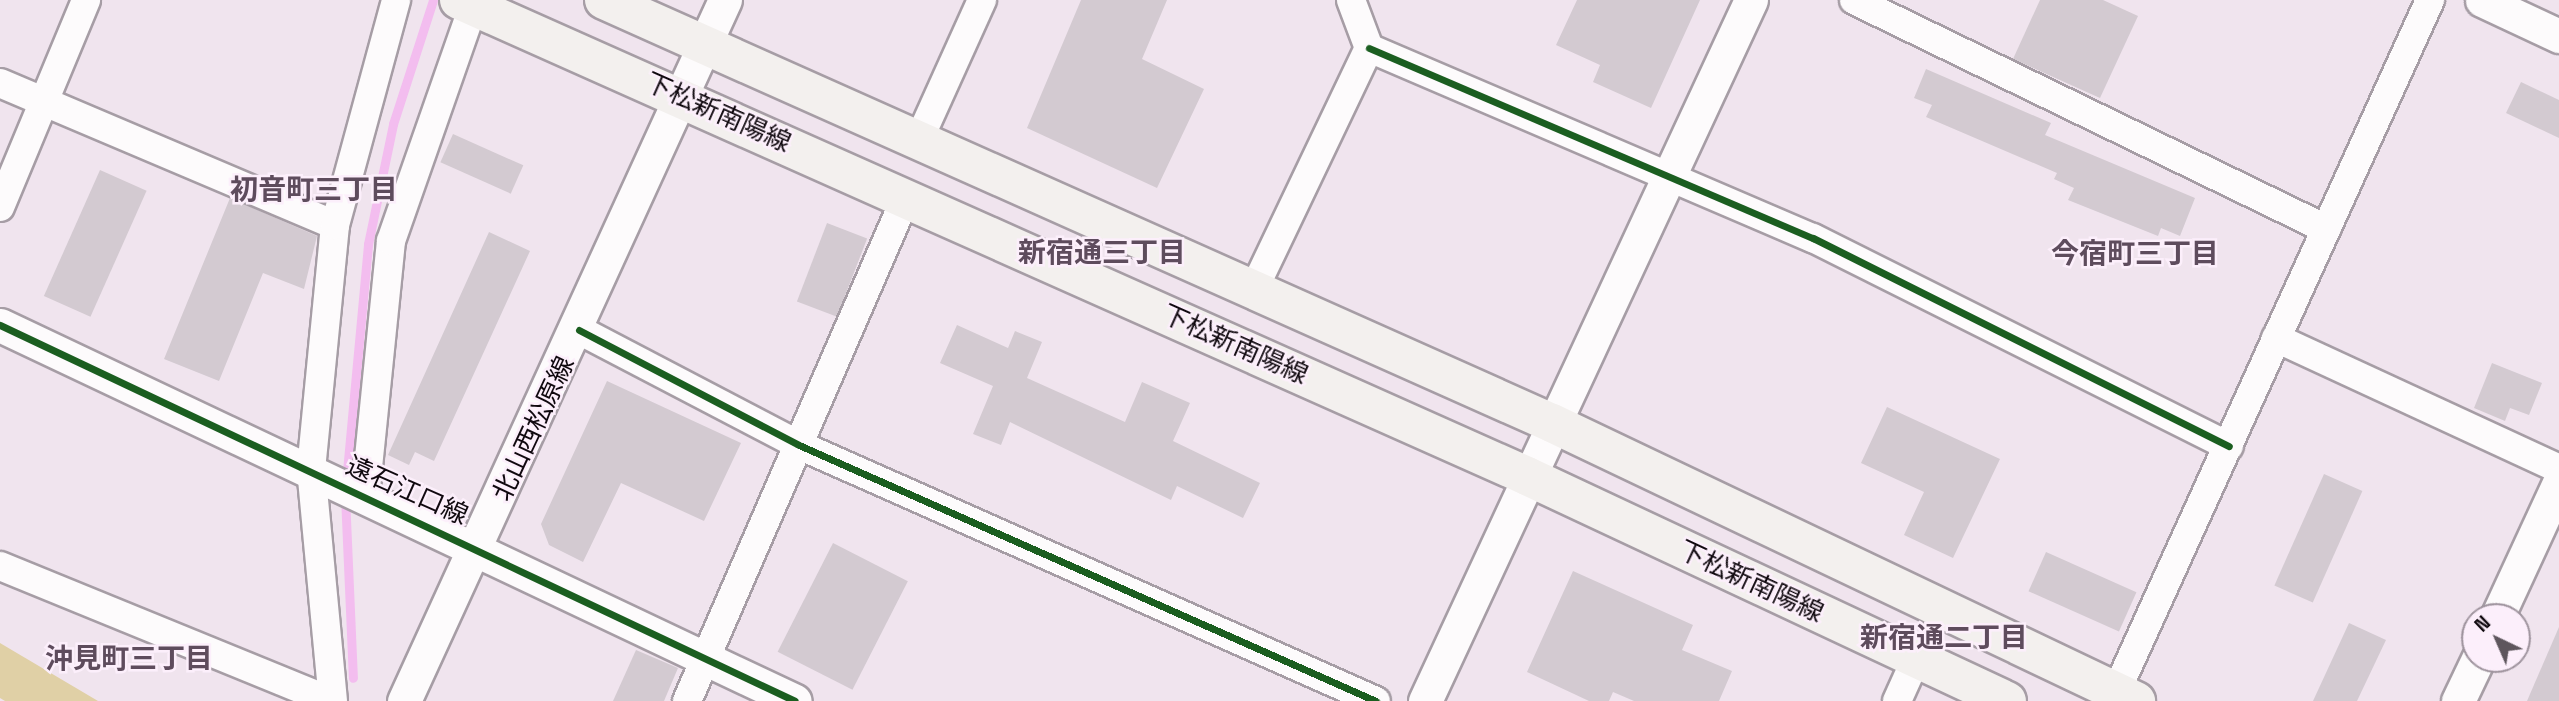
<!DOCTYPE html>
<html>
<head>
<meta charset="utf-8">
<style>
  body { margin:0 }
  #map { position:relative; width:2559px; height:701px; overflow:hidden; background:#f0e4ee; font-family:"Space Grotesk","Noto Sans JP",sans-serif }
  div>[style] { position:absolute }
  .green>* { inset:0; background:#e0d0a6 }
  .stream>* { height:9px; margin:-4.5px; padding:0 4.5px; transform-origin:4.5px; border-radius:4.5px; background:#f3bdef }
  .building>* { inset:0; background:#d3cad1; transform-origin:0 0 }
  .roads { filter:drop-shadow(2px 0 #a69da5) drop-shadow(-2px 0 #a69da5) drop-shadow(0 2px #a69da5) drop-shadow(0 -2px #a69da5) }
  .minor>* { height:28px; margin:-14px; padding:0 14px; transform-origin:14px; border-radius:14px; background:#fdfbfc }
  .tertiary>* { height:33px; margin:-16.5px; padding:0 16.5px; transform-origin:16.5px; border-radius:16.5px; background:#fdfbfc }
  .secondary>* { height:38px; margin:-19px; padding:0 19px; transform-origin:19px; border-radius:19px; background:#f3f0ee }
  .cycleway>* { height:7px; margin:-3.5px; padding:0 3.5px; transform-origin:3.5px; border-radius:3.5px; background:#1b5e20 }
  span { translate:-50% -50%; white-space:nowrap; text-align:center; line-height:1.15; -webkit-text-stroke:5px #fceffb; paint-order:stroke }
  .street-label { font-size:26px; color:#10090f }
  .neighbourhood-label { font-size:28px; color:#5e4c5d; font-weight:700 }
  .north { position:absolute; left:2461px; top:603px; width:70px; height:70px; box-sizing:border-box; background:#fceffb; border:2px solid #9e939d; border-radius:50%; rotate:316deg; font-size:19px; font-weight:700; line-height:28px; text-align:center; color:#10090f }
  .north::after { content:''; display:block; margin:auto; width:24px; height:32px; background:#5e565d; clip-path:polygon(50% 0,100% 100%,50% 72%,0 100%) }
</style>
</head>
<body>
<div id="map">
  <div class="green">
    <div style="clip-path:polygon(0 643px,98px 701px,5px 701px,0 698px)"></div>
  </div>
  <div class="stream">
    <div style="left:346px;top:482px;width:239px;rotate:-84.7deg"></div>
    <div style="left:368px;top:244px;width:123px;rotate:-78.2deg"></div>
    <div style="left:393px;top:124px;width:130px;rotate:-72.1deg"></div>
    <div style="left:345px;top:496px;width:182px;rotate:87.5deg"></div>
  </div>
  <div class="building">
    <div style="clip-path:polygon(1081px 0,1167px 0,1142px 59px,1204px 89px,1157px 188px,1027px 128px)"></div>
    <div style="clip-path:polygon(1577px 0,1700px 0,1651px 108px,1593px 82px,1600px 65px,1556px 45px)"></div>
    <div style="clip-path:polygon(2040px 0,2103px 0,2138px 16px,2100px 98px,2013px 59px)"></div>
    <div style="clip-path:polygon(1926px 69px,2051px 123px,2045px 135px,2195px 198px,2180px 236px,2161px 228px,2158px 236px,2068px 200px,2074px 188px,2054px 179px,2057px 173px,1926px 117px,1932px 105px,1914px 98px)"></div>
    <div style="clip-path:polygon(2521px 82px,2559px 100px,2559px 138px,2506px 113px)"></div>
    <div style="left:453px;top:134px;width:77px;height:31px;rotate:24deg"></div>
    <div style="left:100px;top:170px;width:51px;height:138px;rotate:24deg"></div>
    <div style="clip-path:polygon(230px 198px,317px 236px,304px 289px,263px 273px,219px 381px,164px 359px)"></div>
    <div style="left:827px;top:223px;width:43px;height:84px;rotate:21deg"></div>
    <div style="clip-path:polygon(489px 232px,530px 251px,434px 461px,415px 452px,409px 465px,388px 455px)"></div>
    <div style="clip-path:polygon(957px 325px,1008px 348px,1015px 331px,1042px 342px,1027px 378px,1125px 422px,1142px 382px,1190px 403px,1173px 441px,1260px 483px,1243px 518px,1177px 486px,1171px 500px,1010px 422px,1001px 445px,973px 434px,993px 386px,940px 363px)"></div>
    <div style="clip-path:polygon(2492px 363px,2542px 383px,2529px 415px,2510px 408px,2505px 421px,2474px 408px)"></div>
    <div style="clip-path:polygon(607px 381px,741px 443px,704px 521px,621px 483px,583px 562px,549px 545px,541px 524px)"></div>
    <div style="clip-path:polygon(1887px 407px,2000px 459px,1953px 558px,1904px 535px,1924px 492px,1861px 463px)"></div>
    <div style="left:2324px;top:474px;width:42px;height:122px;rotate:24deg"></div>
    <div style="left:833px;top:543px;width:84px;height:122px;rotate:27deg"></div>
    <div style="left:2046px;top:552px;width:99px;height:43px;rotate:24deg"></div>
    <div style="clip-path:polygon(1573px 571px,1693px 625px,1682px 650px,1732px 671px,1719px 701px,1634px 701px,1613px 692px,1609px 701px,1589px 701px,1527px 672px)"></div>
    <div style="clip-path:polygon(2349px 623px,2386px 640px,2357px 701px,2313px 701px)"></div>
    <div style="clip-path:polygon(2559px 627px,2559px 701px,2527px 701px)"></div>
    <div style="clip-path:polygon(636px 650px,678px 668px,664px 701px,613px 701px)"></div>
  </div>
  <div class="roads">
    <div class="minor">
      <div style="left:1854px;top:0;width:525px;rotate:25.88deg"></div>
      <div style="left:1369px;top:48px;width:483px;rotate:23.2deg"></div>
      <div style="left:1813px;top:238px;width:465px;rotate:26.6deg"></div>
      <div style="left:0;top:83px;width:364px;rotate:23deg"></div>
      <div style="left:917px;top:144px;width:158px;rotate:-65.7deg"></div>
      <div style="left:0;top:207px;width:224px;rotate:-67.4deg"></div>
      <div style="left:1253px;top:291px;width:269px;rotate:-64.5deg"></div>
      <div style="left:1369px;top:48px;width:51px;rotate:-110.6deg"></div>
      <div style="left:579px;top:330px;width:248px;rotate:27.6deg"></div>
      <div style="left:799px;top:445px;width:631px;rotate:23.93deg"></div>
      <div style="left:2276px;top:338px;width:312px;rotate:24.8deg"></div>
      <div style="left:365px;top:497px;width:257px;rotate:-84.2deg"></div>
      <div style="left:391px;top:241px;width:248px;rotate:-70.7deg"></div>
      <div style="left:0;top:566px;width:357px;rotate:22.2deg"></div>
      <div style="left:2116px;top:692px;width:760px;rotate:-65.59deg"></div>
      <div style="left:333px;top:701px;width:232px;rotate:-95.4deg"></div>
      <div style="left:311px;top:470px;width:246px;rotate:-84.4deg"></div>
      <div style="left:335px;top:225px;width:233px;rotate:-74.8deg"></div>
      <div style="left:687px;top:701px;width:550px;rotate:-66.51deg"></div>
      <div style="left:1897px;top:701px;width:46px;rotate:-65.7deg"></div>
    </div>
    <div class="tertiary">
      <div style="left:2482px;top:0;width:85px;rotate:25.1deg"></div>
      <div style="left:0;top:325px;width:879px;rotate:25.31deg"></div>
      <div style="left:2497px;top:617px;width:148px;rotate:-65.2deg"></div>
      <div style="left:404px;top:701px;width:771px;rotate:-65.4deg"></div>
      <div style="left:1425px;top:701px;width:773px;rotate:-65.06deg"></div>
      <div style="left:2458px;top:701px;width:47px;rotate:-64.5deg"></div>
    </div>
    <div class="secondary">
      <div style="left:459px;top:0;width:1169px;rotate:24.02deg"></div>
      <div style="left:1527px;top:476px;width:530px;rotate:25.11deg"></div>
      <div style="left:604px;top:0;width:1038px;rotate:24.05deg"></div>
      <div style="left:1552px;top:423px;width:647px;rotate:25.46deg"></div>
    </div>
  </div>
  <div class="cycleway">
    <div style="left:1369px;top:48px;width:483px;rotate:23.2deg"></div>
    <div style="left:1813px;top:238px;width:465px;rotate:26.6deg"></div>
    <div style="left:0;top:325px;width:879px;rotate:25.31deg"></div>
    <div style="left:579px;top:330px;width:248px;rotate:27.6deg"></div>
    <div style="left:799px;top:445px;width:631px;rotate:23.93deg"></div>
  </div>
  <div class="street-label">
    <span style="left:718px;top:113px;rotate:24deg">下松新南陽線</span>
    <span style="left:1235px;top:345px;rotate:24deg">下松新南陽線</span>
    <span style="left:534px;top:429px;rotate:-65deg">北山西松原線</span>
    <span style="left:407px;top:491px;rotate:24deg">遠石江口線</span>
    <span style="left:1751px;top:582px;rotate:25deg">下松新南陽線</span>
  </div>
  <div class="neighbourhood-label">
    <span style="left:314px;top:189px">初音町三丁目</span>
    <span style="left:1102px;top:252px">新宿通三丁目</span>
    <span style="left:2135px;top:253px">今宿町三丁目</span>
    <span style="left:1944px;top:637px">新宿通二丁目</span>
    <span style="left:129px;top:658px">沖見町三丁目</span>
  </div>
  <div class="north">N</div>
</div>
</body>
</html>
